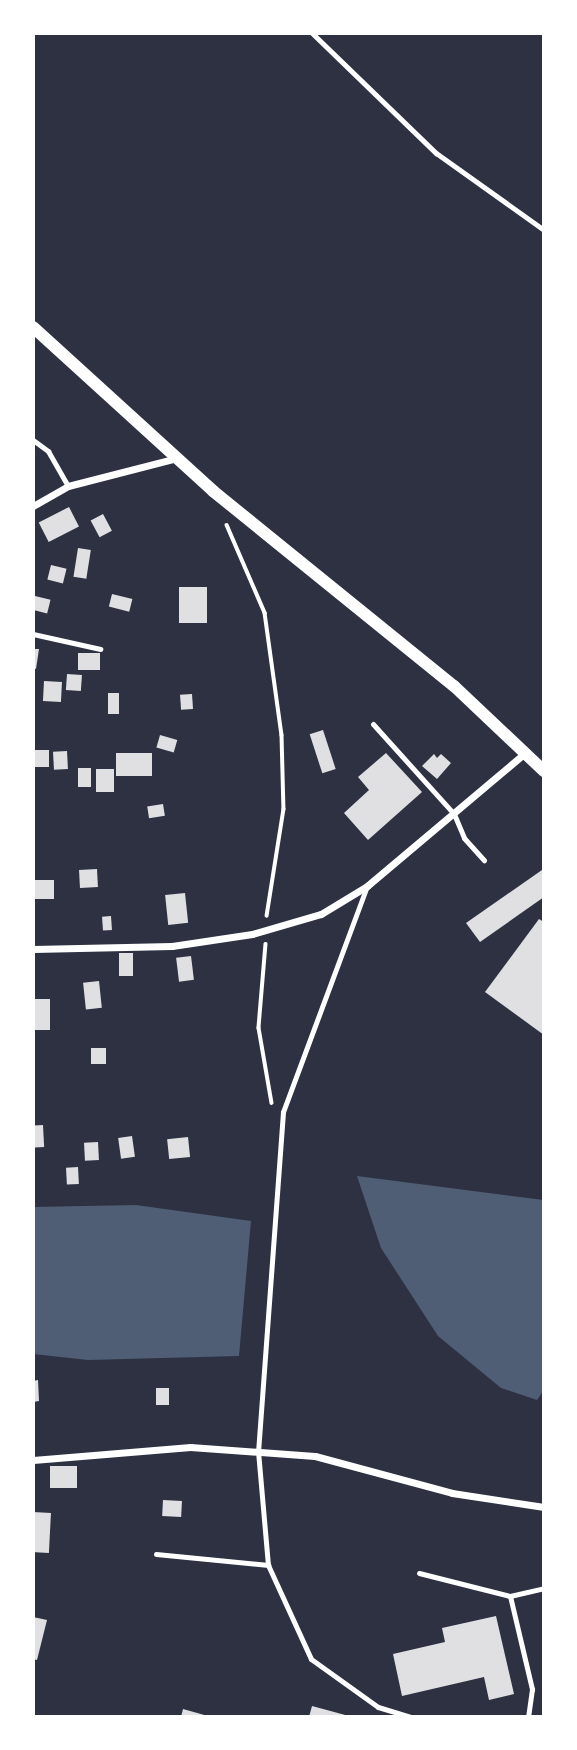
<!DOCTYPE html>
<html>
<head>
<meta charset="utf-8">
<style>
  body { margin:0 }
  #map { position:relative; width:577px; height:1750px; overflow:hidden; background:#2d3142; font-family:Ubuntu,sans-serif }
  div>[style] { position:absolute }
  .water>* { inset:0; background:#4f5d75 }
  .building>* { inset:0; background:#e0e0e3; transform-origin:0 0 }
  .path>* { height:3.5px; margin:-1.75px; padding:0 1.75px; transform-origin:1.75px; border-radius:1.75px; background:#fff }
  .service>* { height:5px; margin:-2.5px; padding:0 2.5px; transform-origin:2.5px; border-radius:2.5px; background:#fff }
  .minor>* { height:7px; margin:-3.5px; padding:0 3.5px; transform-origin:3.5px; border-radius:3.5px; background:#fff }
  .tertiary>* { height:12px; margin:-6px; padding:0 6px; transform-origin:6px; border-radius:6px; background:#fff }
  span { translate:-50% -50%; white-space:nowrap; text-align:center; line-height:1.15; -webkit-text-stroke:7px #fff; paint-order:stroke }
  .frame { position:absolute; inset:0; border:35px solid #fff; pointer-events:none }
</style>
</head>
<body>
<div id="map">
  <div class="water">
    <div style="clip-path:polygon(357px 1176px,544px 1200px,544px 1390px,537px 1400px,501px 1388px,438px 1336px,381px 1248px)"></div>
    <div style="clip-path:polygon(136px 1205px,251px 1221px,239px 1356px,88px 1360px,33px 1354px,33px 1207px)"></div>
  </div>
  <div class="building">
    <div style="left:69px;top:507px;width:22px;height:34px;rotate:63deg"></div>
    <div style="left:103px;top:514px;width:19px;height:14px;rotate:62deg"></div>
    <div style="left:78px;top:548px;width:13px;height:29px;rotate:9deg"></div>
    <div style="left:51px;top:565px;width:16px;height:15px;rotate:14deg"></div>
    <div style="left:179px;top:587px;width:28px;height:36px"></div>
    <div style="left:112px;top:594px;width:21px;height:13px;rotate:14deg"></div>
    <div style="left:35px;top:596px;width:16px;height:14px;rotate:14deg"></div>
    <div style="clip-path:polygon(33px 649px,39px 649px,36px 669px,33px 668px)"></div>
    <div style="left:78px;top:653px;width:22px;height:17px"></div>
    <div style="left:67px;top:674px;width:15px;height:16px;rotate:4deg"></div>
    <div style="left:44px;top:681px;width:18px;height:20px;rotate:3deg"></div>
    <div style="left:108px;top:693px;width:11px;height:21px"></div>
    <div style="left:192px;top:694px;width:15px;height:12px;rotate:86deg"></div>
    <div style="left:323px;top:730px;width:41px;height:14px;rotate:72deg"></div>
    <div style="left:160px;top:735px;width:18px;height:13px;rotate:16deg"></div>
    <div style="left:33px;top:750px;width:16px;height:17px"></div>
    <div style="left:67px;top:751px;width:18px;height:14px;rotate:87deg"></div>
    <div style="left:116px;top:753px;width:36px;height:23px"></div>
    <div style="clip-path:polygon(386px 753px,422px 792px,368px 840px,344px 813px,369px 790px,358px 777px)"></div>
    <div style="clip-path:polygon(434px 754px,437px 758px,441px 754px,451px 763px,437px 779px,422px 766px)"></div>
    <div style="left:78px;top:768px;width:13px;height:19px"></div>
    <div style="left:96px;top:769px;width:18px;height:23px"></div>
    <div style="left:163px;top:804px;width:12px;height:16px;rotate:81deg"></div>
    <div style="left:97px;top:869px;width:18px;height:18px;rotate:87deg"></div>
    <div style="clip-path:polygon(542px 870px,544px 897px,480px 942px,466px 923px)"></div>
    <div style="left:54px;top:880px;width:19px;height:21px;rotate:90deg"></div>
    <div style="left:185px;top:893px;width:30px;height:20px;rotate:84deg"></div>
    <div style="left:111px;top:916px;width:14px;height:9px;rotate:86deg"></div>
    <div style="clip-path:polygon(539px 919px,544px 922px,544px 1035px,485px 992px)"></div>
    <div style="left:119px;top:953px;width:14px;height:23px"></div>
    <div style="left:191px;top:956px;width:24px;height:15px;rotate:83deg"></div>
    <div style="left:99px;top:981px;width:27px;height:16px;rotate:84deg"></div>
    <div style="left:33px;top:999px;width:17px;height:31px"></div>
    <div style="left:91px;top:1048px;width:15px;height:16px"></div>
    <div style="left:43px;top:1125px;width:22px;height:10px;rotate:87deg"></div>
    <div style="left:132px;top:1136px;width:21px;height:14px;rotate:82deg"></div>
    <div style="left:188px;top:1137px;width:20px;height:21px;rotate:84deg"></div>
    <div style="left:98px;top:1142px;width:18px;height:14px;rotate:87deg"></div>
    <div style="left:78px;top:1167px;width:17px;height:12px;rotate:87deg"></div>
    <div style="clip-path:polygon(38px 1380px,39px 1401px,33px 1402px,33px 1381px)"></div>
    <div style="left:169px;top:1388px;width:17px;height:13px;rotate:90deg"></div>
    <div style="left:50px;top:1466px;width:27px;height:22px"></div>
    <div style="left:163px;top:1500px;width:19px;height:16px;rotate:3deg"></div>
    <div style="left:33px;top:1512px;width:18px;height:40px;rotate:3deg"></div>
    <div style="clip-path:polygon(496px 1616px,514px 1694px,489px 1700px,484px 1677px,402px 1696px,393px 1654px,445px 1642px,442px 1628px)"></div>
    <div style="clip-path:polygon(33px 1617px,47px 1620px,37px 1660px,33px 1659px)"></div>
    <div style="clip-path:polygon(312px 1706px,349px 1716px,349px 1717px,309px 1717px)"></div>
    <div style="clip-path:polygon(183px 1709px,208px 1716px,208px 1717px,181px 1717px)"></div>
  </div>
  <div class="path">
    <div style="left:227px;top:525px;width:96px;rotate:66.6deg"></div>
    <div style="left:265px;top:613px;width:123px;rotate:82.1deg"></div>
    <div style="left:282px;top:735px;width:74px;rotate:88.5deg"></div>
    <div style="left:284px;top:809px;width:108px;rotate:99deg"></div>
    <div style="left:266px;top:944px;width:84px;rotate:94.8deg"></div>
    <div style="left:259px;top:1028px;width:76px;rotate:80.2deg"></div>
  </div>
  <div class="service">
    <div style="left:312px;top:33px;width:173px;rotate:44.1deg"></div>
    <div style="left:436px;top:153px;width:133px;rotate:35.5deg"></div>
    <div style="left:33px;top:440px;width:19px;rotate:36deg"></div>
    <div style="left:48px;top:451px;width:40px;rotate:60.3deg"></div>
    <div style="left:33px;top:634px;width:69px;rotate:12.6deg"></div>
    <div style="left:373px;top:724px;width:121px;rotate:48deg"></div>
    <div style="left:454px;top:814px;width:26px;rotate:67deg"></div>
    <div style="left:464px;top:838px;width:30px;rotate:48deg"></div>
    <div style="left:367px;top:886px;width:241px;rotate:110.4deg"></div>
    <div style="left:283px;top:1112px;width:340px;rotate:94.2deg"></div>
    <div style="left:258px;top:1451px;width:114px;rotate:85deg"></div>
    <div style="left:268px;top:1565px;width:103px;rotate:65.4deg"></div>
    <div style="left:311px;top:1659px;width:82px;rotate:35.6deg"></div>
    <div style="left:378px;top:1707px;width:34px;rotate:17deg"></div>
    <div style="left:156px;top:1554px;width:113px;rotate:5.6deg"></div>
    <div style="left:419px;top:1573px;width:94px;rotate:14.2deg"></div>
    <div style="left:510px;top:1596px;width:35px;rotate:-13deg"></div>
    <div style="left:510px;top:1596px;width:96px;rotate:76.7deg"></div>
    <div style="left:532px;top:1689px;width:28px;rotate:98deg"></div>
  </div>
  <div class="minor">
    <div style="left:33px;top:506px;width:40px;rotate:-29.7deg"></div>
    <div style="left:68px;top:486px;width:113px;rotate:-14.4deg"></div>
    <div style="left:33px;top:949px;width:139px;rotate:-1.2deg"></div>
    <div style="left:172px;top:946px;width:81px;rotate:-8.5deg"></div>
    <div style="left:252px;top:934px;width:72px;rotate:-16.2deg"></div>
    <div style="left:321px;top:914px;width:54px;rotate:-31.3deg"></div>
    <div style="left:367px;top:886px;width:207px;rotate:-40.1deg"></div>
    <div style="left:33px;top:1460px;width:158px;rotate:-4.7deg"></div>
    <div style="left:190px;top:1447px;width:125px;rotate:4.1deg"></div>
    <div style="left:315px;top:1456px;width:142px;rotate:15.1deg"></div>
    <div style="left:452px;top:1493px;width:93px;rotate:8.7deg"></div>
  </div>
  <div class="tertiary">
    <div style="left:33px;top:327px;width:244px;rotate:42.3deg"></div>
    <div style="left:213px;top:491px;width:310px;rotate:39deg"></div>
    <div style="left:454px;top:686px;width:124px;rotate:43.4deg"></div>
  </div>
  <div class="frame"></div>
</div>
</body>
</html>
